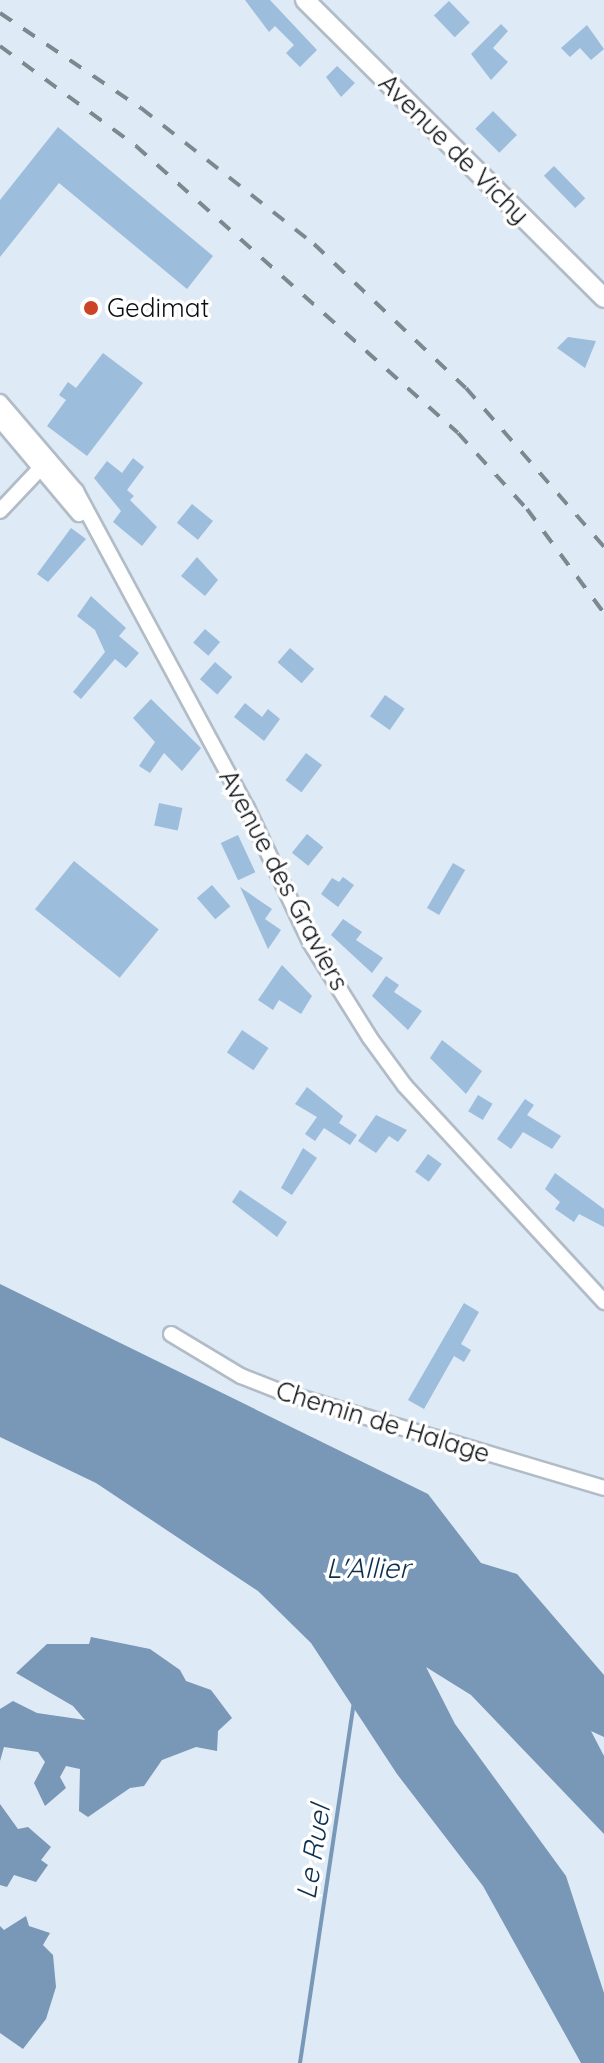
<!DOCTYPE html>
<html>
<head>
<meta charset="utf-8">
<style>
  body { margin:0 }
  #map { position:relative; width:604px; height:2063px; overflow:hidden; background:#deeaf5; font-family:Quicksand,sans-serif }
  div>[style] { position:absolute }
  .water>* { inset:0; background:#7997b6 }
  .stream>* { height:4px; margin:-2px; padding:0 2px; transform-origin:2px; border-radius:2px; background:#7997b6 }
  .building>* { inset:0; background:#9dbddc; transform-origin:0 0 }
  .roads { filter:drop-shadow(2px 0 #b1bcc7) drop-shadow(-2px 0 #b1bcc7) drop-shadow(0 2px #b1bcc7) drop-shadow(0 -2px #b1bcc7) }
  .minor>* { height:14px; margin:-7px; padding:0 7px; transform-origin:7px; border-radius:7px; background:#fff }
  .major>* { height:18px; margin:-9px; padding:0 9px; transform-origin:9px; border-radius:9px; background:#fff }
  .rail>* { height:4px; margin-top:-2px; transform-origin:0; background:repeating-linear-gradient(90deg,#7e878e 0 14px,transparent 0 28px) }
  .dots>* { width:22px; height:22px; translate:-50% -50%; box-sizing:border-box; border:4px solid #fff; border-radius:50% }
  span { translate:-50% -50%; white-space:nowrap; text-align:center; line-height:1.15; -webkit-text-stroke:7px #fff; paint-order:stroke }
  .street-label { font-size:26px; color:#0b0f12 }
  .poi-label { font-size:26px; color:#0b0f12 }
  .left { translate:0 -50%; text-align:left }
  .water-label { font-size:28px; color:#0c2f4f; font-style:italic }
</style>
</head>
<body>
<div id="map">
  <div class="water">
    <div style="clip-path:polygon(0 1284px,428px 1494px,481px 1563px,517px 1574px,604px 1675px,604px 1737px,591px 1731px,604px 1756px,604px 1834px,471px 1695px,426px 1667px,455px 1724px,566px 1876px,604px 1993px,604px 2063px,581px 2063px,483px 1886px,397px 1774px,311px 1643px,258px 1591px,96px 1483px,0 1437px)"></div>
    <div style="clip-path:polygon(91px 1637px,150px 1649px,180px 1670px,186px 1681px,211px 1690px,232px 1718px,218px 1731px,217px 1751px,196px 1747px,162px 1760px,144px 1786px,130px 1788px,88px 1817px,79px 1811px,80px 1769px,66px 1766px,60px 1777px,66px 1788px,45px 1806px,34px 1783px,45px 1762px,38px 1752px,4px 1747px,0 1761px,0 1709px,13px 1701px,37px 1713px,85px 1720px,73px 1706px,16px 1673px,47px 1644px,89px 1644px)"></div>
    <div style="clip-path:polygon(0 1804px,18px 1829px,28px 1827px,51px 1847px,41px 1860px,48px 1865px,36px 1882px,14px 1875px,7px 1887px,0 1885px)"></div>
    <div style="clip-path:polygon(26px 1916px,29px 1926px,50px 1933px,43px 1945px,53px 1955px,56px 1987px,46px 2019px,23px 2049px,0 2033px,0 1926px,4px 1930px)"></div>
  </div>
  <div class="stream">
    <div style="left:300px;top:2063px;width:365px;rotate:-81.5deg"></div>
  </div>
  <div class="building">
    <div style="clip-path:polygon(245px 0,270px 0,317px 50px,300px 67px,286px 53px,294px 45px,275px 26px,269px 32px)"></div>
    <div style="left:449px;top:1px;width:30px;height:21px;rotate:46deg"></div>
    <div style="clip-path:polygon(501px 24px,508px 31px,493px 48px,508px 62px,491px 80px,471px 54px)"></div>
    <div style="clip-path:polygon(587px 25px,604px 49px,591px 60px,580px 48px,570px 57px,561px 48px)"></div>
    <div style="clip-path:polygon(337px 66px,355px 83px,341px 97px,326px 77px)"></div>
    <div style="left:493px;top:111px;width:34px;height:25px;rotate:45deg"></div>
    <div style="clip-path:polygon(58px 127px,213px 256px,187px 289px,59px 183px,0 257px,0 200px)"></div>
    <div style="left:554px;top:166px;width:45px;height:14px;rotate:46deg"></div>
    <div style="clip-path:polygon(568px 337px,596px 341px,585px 368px,557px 348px)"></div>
    <div style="clip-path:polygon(103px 353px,143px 383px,87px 456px,47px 426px,66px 400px,59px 395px,68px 382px,76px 388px)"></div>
    <div style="clip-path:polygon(133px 458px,144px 467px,127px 490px,134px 496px,130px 500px,157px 527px,142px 546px,113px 522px,121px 511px,94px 478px,107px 461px,122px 473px)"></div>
    <div style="left:192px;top:504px;width:27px;height:24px;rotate:39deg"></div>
    <div style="clip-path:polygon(71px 528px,86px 539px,48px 582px,37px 574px)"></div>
    <div style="clip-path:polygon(197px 557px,218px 580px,205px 596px,181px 576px)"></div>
    <div style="clip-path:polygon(91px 596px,126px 628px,119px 636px,139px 653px,126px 668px,115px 659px,81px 699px,73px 692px,105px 652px,95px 630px,77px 616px)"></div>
    <div style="left:205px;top:629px;width:20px;height:18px;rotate:41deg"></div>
    <div style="left:290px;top:648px;width:32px;height:19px;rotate:41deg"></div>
    <div style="left:215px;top:662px;width:23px;height:23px;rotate:41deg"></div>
    <div style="left:385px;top:695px;width:24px;height:26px;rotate:35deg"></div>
    <div style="clip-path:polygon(151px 699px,201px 748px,182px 771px,164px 753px,150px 773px,139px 766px,155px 742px,133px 718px)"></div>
    <div style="clip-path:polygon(245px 703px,262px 717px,268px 709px,280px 719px,264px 741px,234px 717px)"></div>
    <div style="left:306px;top:753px;width:20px;height:34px;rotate:37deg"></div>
    <div style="left:159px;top:803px;width:24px;height:23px;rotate:12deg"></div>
    <div style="left:307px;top:834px;width:21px;height:24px;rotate:39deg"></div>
    <div style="left:238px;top:835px;width:41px;height:19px;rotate:65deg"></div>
    <div style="left:74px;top:861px;width:109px;height:62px;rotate:39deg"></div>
    <div style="left:453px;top:863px;width:14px;height:52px;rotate:30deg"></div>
    <div style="clip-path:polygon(343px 877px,354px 885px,338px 907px,321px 894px,332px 878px,339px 882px)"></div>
    <div style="left:212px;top:885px;width:28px;height:20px;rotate:49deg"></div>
    <div style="clip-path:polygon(240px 887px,272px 909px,265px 919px,281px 930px,268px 949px)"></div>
    <div style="clip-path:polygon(343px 919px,362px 932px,356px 940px,383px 958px,372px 973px,331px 935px)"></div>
    <div style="clip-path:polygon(282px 965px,312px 996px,301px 1014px,279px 1000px,273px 1010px,258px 1000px)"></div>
    <div style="clip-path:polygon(386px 976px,399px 985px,394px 992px,422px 1011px,408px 1030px,372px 996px)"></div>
    <div style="left:242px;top:1030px;width:32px;height:27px;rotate:34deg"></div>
    <div style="clip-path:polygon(442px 1040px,482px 1071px,466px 1094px,430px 1058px)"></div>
    <div style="clip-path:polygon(307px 1087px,343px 1116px,339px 1123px,357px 1135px,350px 1145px,324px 1128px,315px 1141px,305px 1134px,317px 1117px,295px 1104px)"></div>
    <div style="left:478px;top:1095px;width:17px;height:19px;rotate:31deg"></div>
    <div style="clip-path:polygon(525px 1099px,534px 1105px,527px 1115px,561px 1136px,552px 1149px,523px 1132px,511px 1149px,497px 1139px)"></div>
    <div style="clip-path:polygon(376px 1115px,407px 1130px,398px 1142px,389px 1136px,376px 1153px,358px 1141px)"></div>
    <div style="clip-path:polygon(303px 1148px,317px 1158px,292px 1195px,281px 1188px)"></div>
    <div style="left:428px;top:1154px;width:17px;height:22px;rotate:36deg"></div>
    <div style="clip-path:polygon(555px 1173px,604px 1209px,604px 1227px,579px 1214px,574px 1222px,555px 1209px,560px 1202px,545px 1189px)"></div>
    <div style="clip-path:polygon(240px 1190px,287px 1222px,277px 1237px,232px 1202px)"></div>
    <div style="clip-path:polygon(464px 1303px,479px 1312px,461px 1344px,471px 1350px,464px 1362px,454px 1356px,424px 1409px,408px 1400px)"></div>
  </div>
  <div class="roads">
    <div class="minor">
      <div style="left:0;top:402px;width:117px;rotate:49.5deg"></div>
      <div style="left:76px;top:491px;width:360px;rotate:61.7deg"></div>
      <div style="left:247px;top:808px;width:148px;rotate:64.8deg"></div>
      <div style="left:310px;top:942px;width:113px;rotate:58deg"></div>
      <div style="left:370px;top:1038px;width:59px;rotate:53.9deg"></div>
      <div style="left:405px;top:1086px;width:294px;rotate:47.3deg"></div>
      <div style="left:0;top:420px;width:123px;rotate:50deg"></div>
      <div style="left:0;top:511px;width:71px;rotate:-46.7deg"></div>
      <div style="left:171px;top:1334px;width:82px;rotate:31deg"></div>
      <div style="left:241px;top:1376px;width:41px;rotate:21.5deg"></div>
      <div style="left:279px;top:1391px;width:339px;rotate:16.6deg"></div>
    </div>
    <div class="major">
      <div style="left:305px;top:0;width:422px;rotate:44.9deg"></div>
    </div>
  </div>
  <div class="rail">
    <div style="left:0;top:13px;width:170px;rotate:34deg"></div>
    <div style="left:141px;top:108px;width:220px;rotate:38.2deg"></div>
    <div style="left:314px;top:244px;width:209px;rotate:43.5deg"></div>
    <div style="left:466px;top:388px;width:211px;rotate:49deg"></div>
    <div style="left:0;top:46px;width:169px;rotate:36.3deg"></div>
    <div style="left:136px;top:146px;width:431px;rotate:41.7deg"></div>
    <div style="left:458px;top:433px;width:103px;rotate:47.8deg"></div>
    <div style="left:527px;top:509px;width:129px;rotate:53.5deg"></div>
  </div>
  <div class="dots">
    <div style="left:91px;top:308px;background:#cd4325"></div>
  </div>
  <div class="street-label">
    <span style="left:454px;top:149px;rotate:45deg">Avenue de Vichy</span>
    <span style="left:284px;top:880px;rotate:62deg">Avenue des Graviers</span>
    <span style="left:383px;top:1422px;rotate:17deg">Chemin de Halage</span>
  </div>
  <div class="poi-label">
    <span class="left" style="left:107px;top:308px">Gedimat</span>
  </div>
  <div class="water-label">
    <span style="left:368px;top:1568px">L'Allier</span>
    <span style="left:313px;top:1852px;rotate:-81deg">Le Ruel</span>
  </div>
</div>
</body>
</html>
